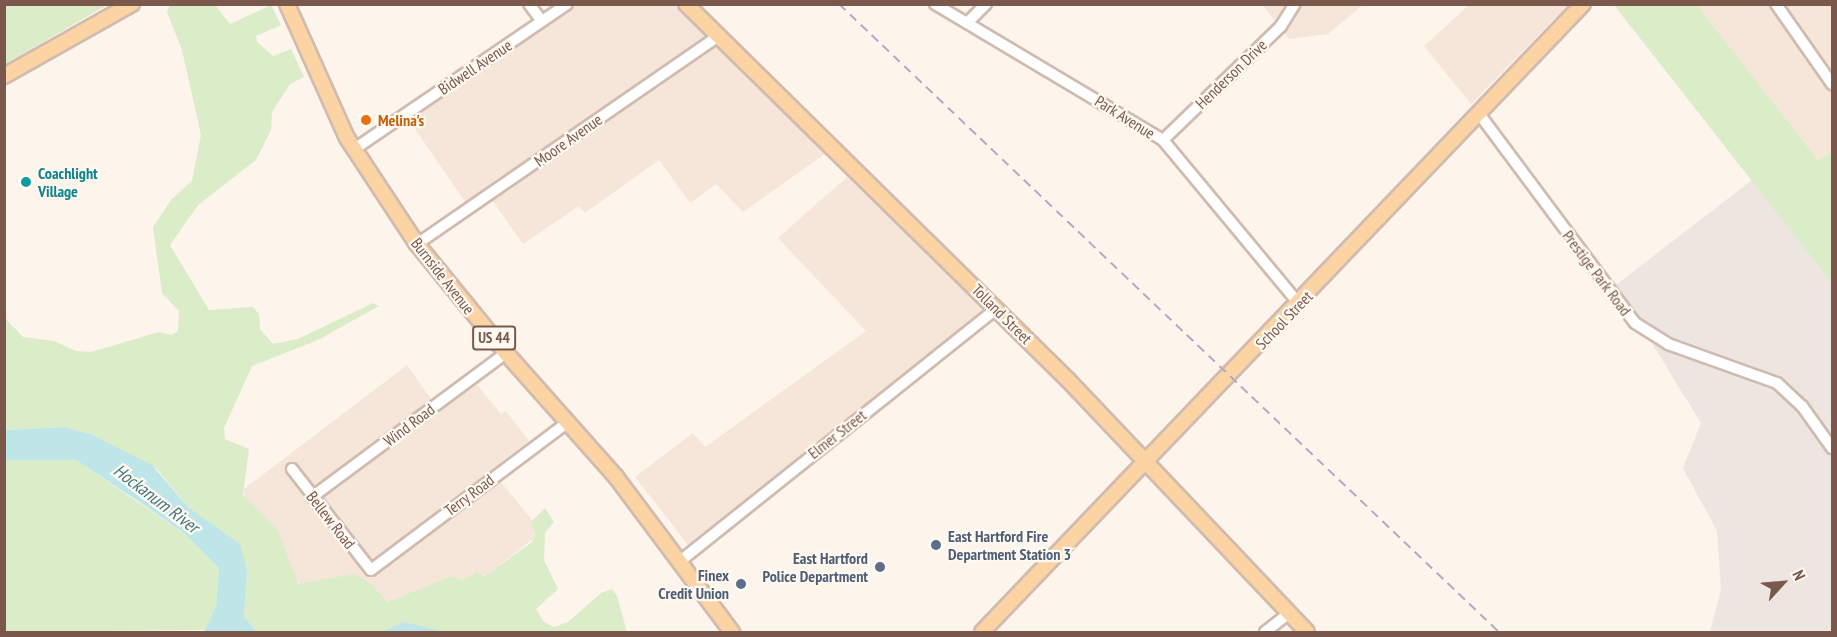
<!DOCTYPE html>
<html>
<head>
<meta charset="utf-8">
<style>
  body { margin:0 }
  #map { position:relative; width:1837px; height:637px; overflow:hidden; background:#fdf4eb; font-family:"PT Sans Narrow",sans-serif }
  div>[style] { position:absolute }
  .residential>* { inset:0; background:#f5e6d9 }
  .industrial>* { inset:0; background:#ede5e0 }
  .green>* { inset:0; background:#daecc8 }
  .water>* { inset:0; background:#bee6e8 }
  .roads { filter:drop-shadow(2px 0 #d1bbaf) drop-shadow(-2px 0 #d1bbaf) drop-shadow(0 2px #d1bbaf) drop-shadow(0 -2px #d1bbaf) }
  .minor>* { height:10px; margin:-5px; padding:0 5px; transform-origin:5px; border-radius:5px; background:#fff }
  .major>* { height:14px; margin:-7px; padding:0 7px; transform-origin:7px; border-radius:7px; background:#fcd3a3 }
  .rail>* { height:2px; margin-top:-1px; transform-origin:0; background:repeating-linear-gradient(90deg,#b6a7c9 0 9px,transparent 0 15px) }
  .dots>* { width:16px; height:16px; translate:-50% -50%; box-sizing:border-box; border:3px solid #fff9f2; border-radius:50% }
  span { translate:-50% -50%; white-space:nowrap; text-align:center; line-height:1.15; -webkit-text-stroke:4.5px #fff9f2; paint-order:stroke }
  .shield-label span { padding:2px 4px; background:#fff9f2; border:2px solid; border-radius:4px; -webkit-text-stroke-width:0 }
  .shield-label { font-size:15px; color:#7a594c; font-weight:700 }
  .street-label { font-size:16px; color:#7a594c }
  .food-label { font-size:16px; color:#c56008; font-weight:700 }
  .left { translate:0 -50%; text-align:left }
  .culture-label { font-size:16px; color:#0d838f; font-weight:700 }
  .service-label { font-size:16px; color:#4e5e75; font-weight:700 }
  .right { translate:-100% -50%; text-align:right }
  .water-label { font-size:18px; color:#3f797e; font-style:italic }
  .frame { position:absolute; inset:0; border:6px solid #7a594c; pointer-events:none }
  .north { position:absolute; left:1753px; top:553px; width:60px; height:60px; -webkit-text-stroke:4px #fff9f2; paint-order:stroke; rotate:64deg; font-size:16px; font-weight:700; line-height:24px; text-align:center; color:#7a594c }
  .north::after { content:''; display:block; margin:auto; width:21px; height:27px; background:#7a594c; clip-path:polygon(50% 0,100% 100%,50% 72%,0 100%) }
</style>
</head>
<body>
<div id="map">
  <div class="residential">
    <div style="clip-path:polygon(577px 5px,676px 5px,825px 154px,743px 212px,716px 184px,690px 203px,659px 160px,585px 213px,579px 206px,523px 244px,485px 190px,466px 203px,409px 120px)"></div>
    <div style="clip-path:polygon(1263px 5px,1363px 5px,1328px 34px,1289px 39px)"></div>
    <div style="clip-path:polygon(1469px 5px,1568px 5px,1471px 104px,1424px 46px)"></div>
    <div style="clip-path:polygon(1697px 5px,1832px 5px,1832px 152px,1818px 160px)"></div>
    <div style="clip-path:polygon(847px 177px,985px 308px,689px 546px,635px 477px,693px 433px,705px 447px,866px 331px,778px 238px)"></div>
    <div style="clip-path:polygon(407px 365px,438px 409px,474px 381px,501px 414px,506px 411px,529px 441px,491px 470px,532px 520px,535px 537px,487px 575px,472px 574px,462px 580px,451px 576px,387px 602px,372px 584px,354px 574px,300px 585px,292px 573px,278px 530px,245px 498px,244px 489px)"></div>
  </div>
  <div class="industrial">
    <div style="clip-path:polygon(1752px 180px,1832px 283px,1832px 632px,1710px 632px,1721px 589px,1717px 531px,1683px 468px,1701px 423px,1616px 285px)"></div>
  </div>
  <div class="green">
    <div style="clip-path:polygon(5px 4px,107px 4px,107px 5px,5px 64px)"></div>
    <div style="clip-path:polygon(170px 5px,215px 5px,230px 24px,271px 5px,281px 25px,256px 36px,257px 42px,273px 56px,291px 49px,304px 77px,290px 84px,272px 112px,271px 130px,256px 160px,198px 205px,170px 245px,209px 310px,253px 307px,259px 314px,260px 329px,273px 344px,298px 339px,373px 303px,379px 306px,318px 340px,252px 366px,224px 428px,225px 439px,249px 449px,243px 495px,278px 530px,298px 584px,354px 574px,372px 584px,387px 602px,451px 576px,462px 580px,477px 572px,485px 576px,532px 542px,535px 534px,531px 522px,545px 508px,554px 522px,545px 533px,544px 560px,558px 589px,536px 609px,544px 622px,554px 627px,568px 622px,601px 593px,612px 589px,617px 596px,627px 632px,439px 632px,404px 622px,381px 632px,257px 632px,244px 616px,247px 571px,211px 525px,189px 508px,157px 469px,91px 434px,64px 427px,5px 430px,4px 317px,23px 337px,54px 341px,76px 351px,91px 352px,159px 332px,171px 335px,178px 331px,179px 311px,162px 293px,153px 227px,172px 199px,192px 181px,201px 135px,182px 50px,167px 12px)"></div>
    <div style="clip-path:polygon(1614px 5px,1697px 5px,1818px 160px,1832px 152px,1832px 283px)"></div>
    <div style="clip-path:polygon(4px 460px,76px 460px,185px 534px,219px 568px,216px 607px,207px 630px,5px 632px)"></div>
  </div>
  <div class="water">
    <div style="clip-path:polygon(64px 427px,91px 434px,152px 465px,189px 508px,240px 544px,247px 571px,244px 616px,257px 632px,204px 632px,216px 607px,219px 568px,185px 534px,141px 503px,76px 460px,5px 460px,5px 430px)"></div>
    <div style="clip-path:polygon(404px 622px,437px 630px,439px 632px,381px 632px)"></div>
  </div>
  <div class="roads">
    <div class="minor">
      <div style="left:529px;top:4px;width:21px;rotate:53deg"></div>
      <div style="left:935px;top:4px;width:265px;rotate:30.8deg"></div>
      <div style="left:1163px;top:140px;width:213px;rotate:50.3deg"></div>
      <div style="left:1776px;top:4px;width:98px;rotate:55deg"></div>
      <div style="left:967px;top:23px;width:27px;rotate:-45deg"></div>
      <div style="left:1480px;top:115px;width:259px;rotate:53.3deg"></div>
      <div style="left:1635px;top:323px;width:39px;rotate:32deg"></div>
      <div style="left:1668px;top:344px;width:116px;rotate:19.7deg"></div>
      <div style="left:1777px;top:383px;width:34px;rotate:43deg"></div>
      <div style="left:1802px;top:406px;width:52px;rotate:54.5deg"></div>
      <div style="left:1163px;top:140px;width:164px;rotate:-44deg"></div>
      <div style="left:1281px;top:26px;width:26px;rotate:-58deg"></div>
      <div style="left:353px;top:150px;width:259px;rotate:-34.3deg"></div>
      <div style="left:417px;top:244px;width:367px;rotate:-34.6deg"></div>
      <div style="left:292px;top:469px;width:128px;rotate:52deg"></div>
      <div style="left:371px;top:570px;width:246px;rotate:-36.9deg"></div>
      <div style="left:312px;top:497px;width:242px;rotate:-36.6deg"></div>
      <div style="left:679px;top:562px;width:407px;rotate:-38.6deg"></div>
      <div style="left:1265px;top:632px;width:29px;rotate:-38deg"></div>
    </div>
    <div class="major">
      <div style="left:287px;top:4px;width:147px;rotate:65.9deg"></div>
      <div style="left:347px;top:138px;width:127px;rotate:56.6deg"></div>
      <div style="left:417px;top:244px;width:141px;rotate:50.8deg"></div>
      <div style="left:506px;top:353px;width:166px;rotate:48.4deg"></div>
      <div style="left:616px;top:477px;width:194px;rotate:53.2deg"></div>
      <div style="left:686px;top:4px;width:536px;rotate:44.55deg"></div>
      <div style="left:1068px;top:380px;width:347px;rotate:46.5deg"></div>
      <div style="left:4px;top:76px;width:147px;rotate:-29.4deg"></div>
      <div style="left:982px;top:632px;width:869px;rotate:-46.26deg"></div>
    </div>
  </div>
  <div class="rail">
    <div style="left:839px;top:4px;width:911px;rotate:43.58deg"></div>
  </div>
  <div class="dots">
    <div style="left:366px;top:120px;background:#e8710a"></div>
    <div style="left:26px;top:182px;background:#0f9aa8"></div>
    <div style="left:936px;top:545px;background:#5c6f8a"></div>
    <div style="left:880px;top:567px;background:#5c6f8a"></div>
    <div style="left:741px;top:584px;background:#5c6f8a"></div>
  </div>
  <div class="shield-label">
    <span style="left:494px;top:338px">US 44</span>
  </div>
  <div class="street-label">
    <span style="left:475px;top:67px;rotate:-34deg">Bidwell Avenue</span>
    <span style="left:1231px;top:74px;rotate:-44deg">Henderson Drive</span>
    <span style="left:1125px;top:117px;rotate:32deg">Park Avenue</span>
    <span style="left:568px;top:140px;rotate:-35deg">Moore Avenue</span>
    <span style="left:1597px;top:273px;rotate:53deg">Prestige Park Road</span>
    <span style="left:443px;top:276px;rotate:52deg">Burnside Avenue</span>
    <span style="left:1002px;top:314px;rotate:45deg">Tolland Street</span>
    <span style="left:1284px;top:320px;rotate:-46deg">School Street</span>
    <span style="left:409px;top:425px;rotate:-37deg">Wind Road</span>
    <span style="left:837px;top:434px;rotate:-38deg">Elmer Street</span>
    <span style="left:469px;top:495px;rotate:-37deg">Terry Road</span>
    <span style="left:331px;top:520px;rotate:52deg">Bellew Road</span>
  </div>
  <div class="food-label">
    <span class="left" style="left:378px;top:120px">Melina's</span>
  </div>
  <div class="culture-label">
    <span class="left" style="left:38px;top:182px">Coachlight<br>Village</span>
  </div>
  <div class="service-label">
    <span class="left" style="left:948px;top:545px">East Hartford Fire<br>Department Station 3</span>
    <span class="right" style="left:868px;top:567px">East Hartford<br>Police Department</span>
    <span class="right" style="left:729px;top:584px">Finex<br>Credit Union</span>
  </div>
  <div class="water-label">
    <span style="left:156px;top:499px;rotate:37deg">Hockanum River</span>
  </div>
  <div class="frame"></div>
  <div class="north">N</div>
</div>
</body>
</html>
